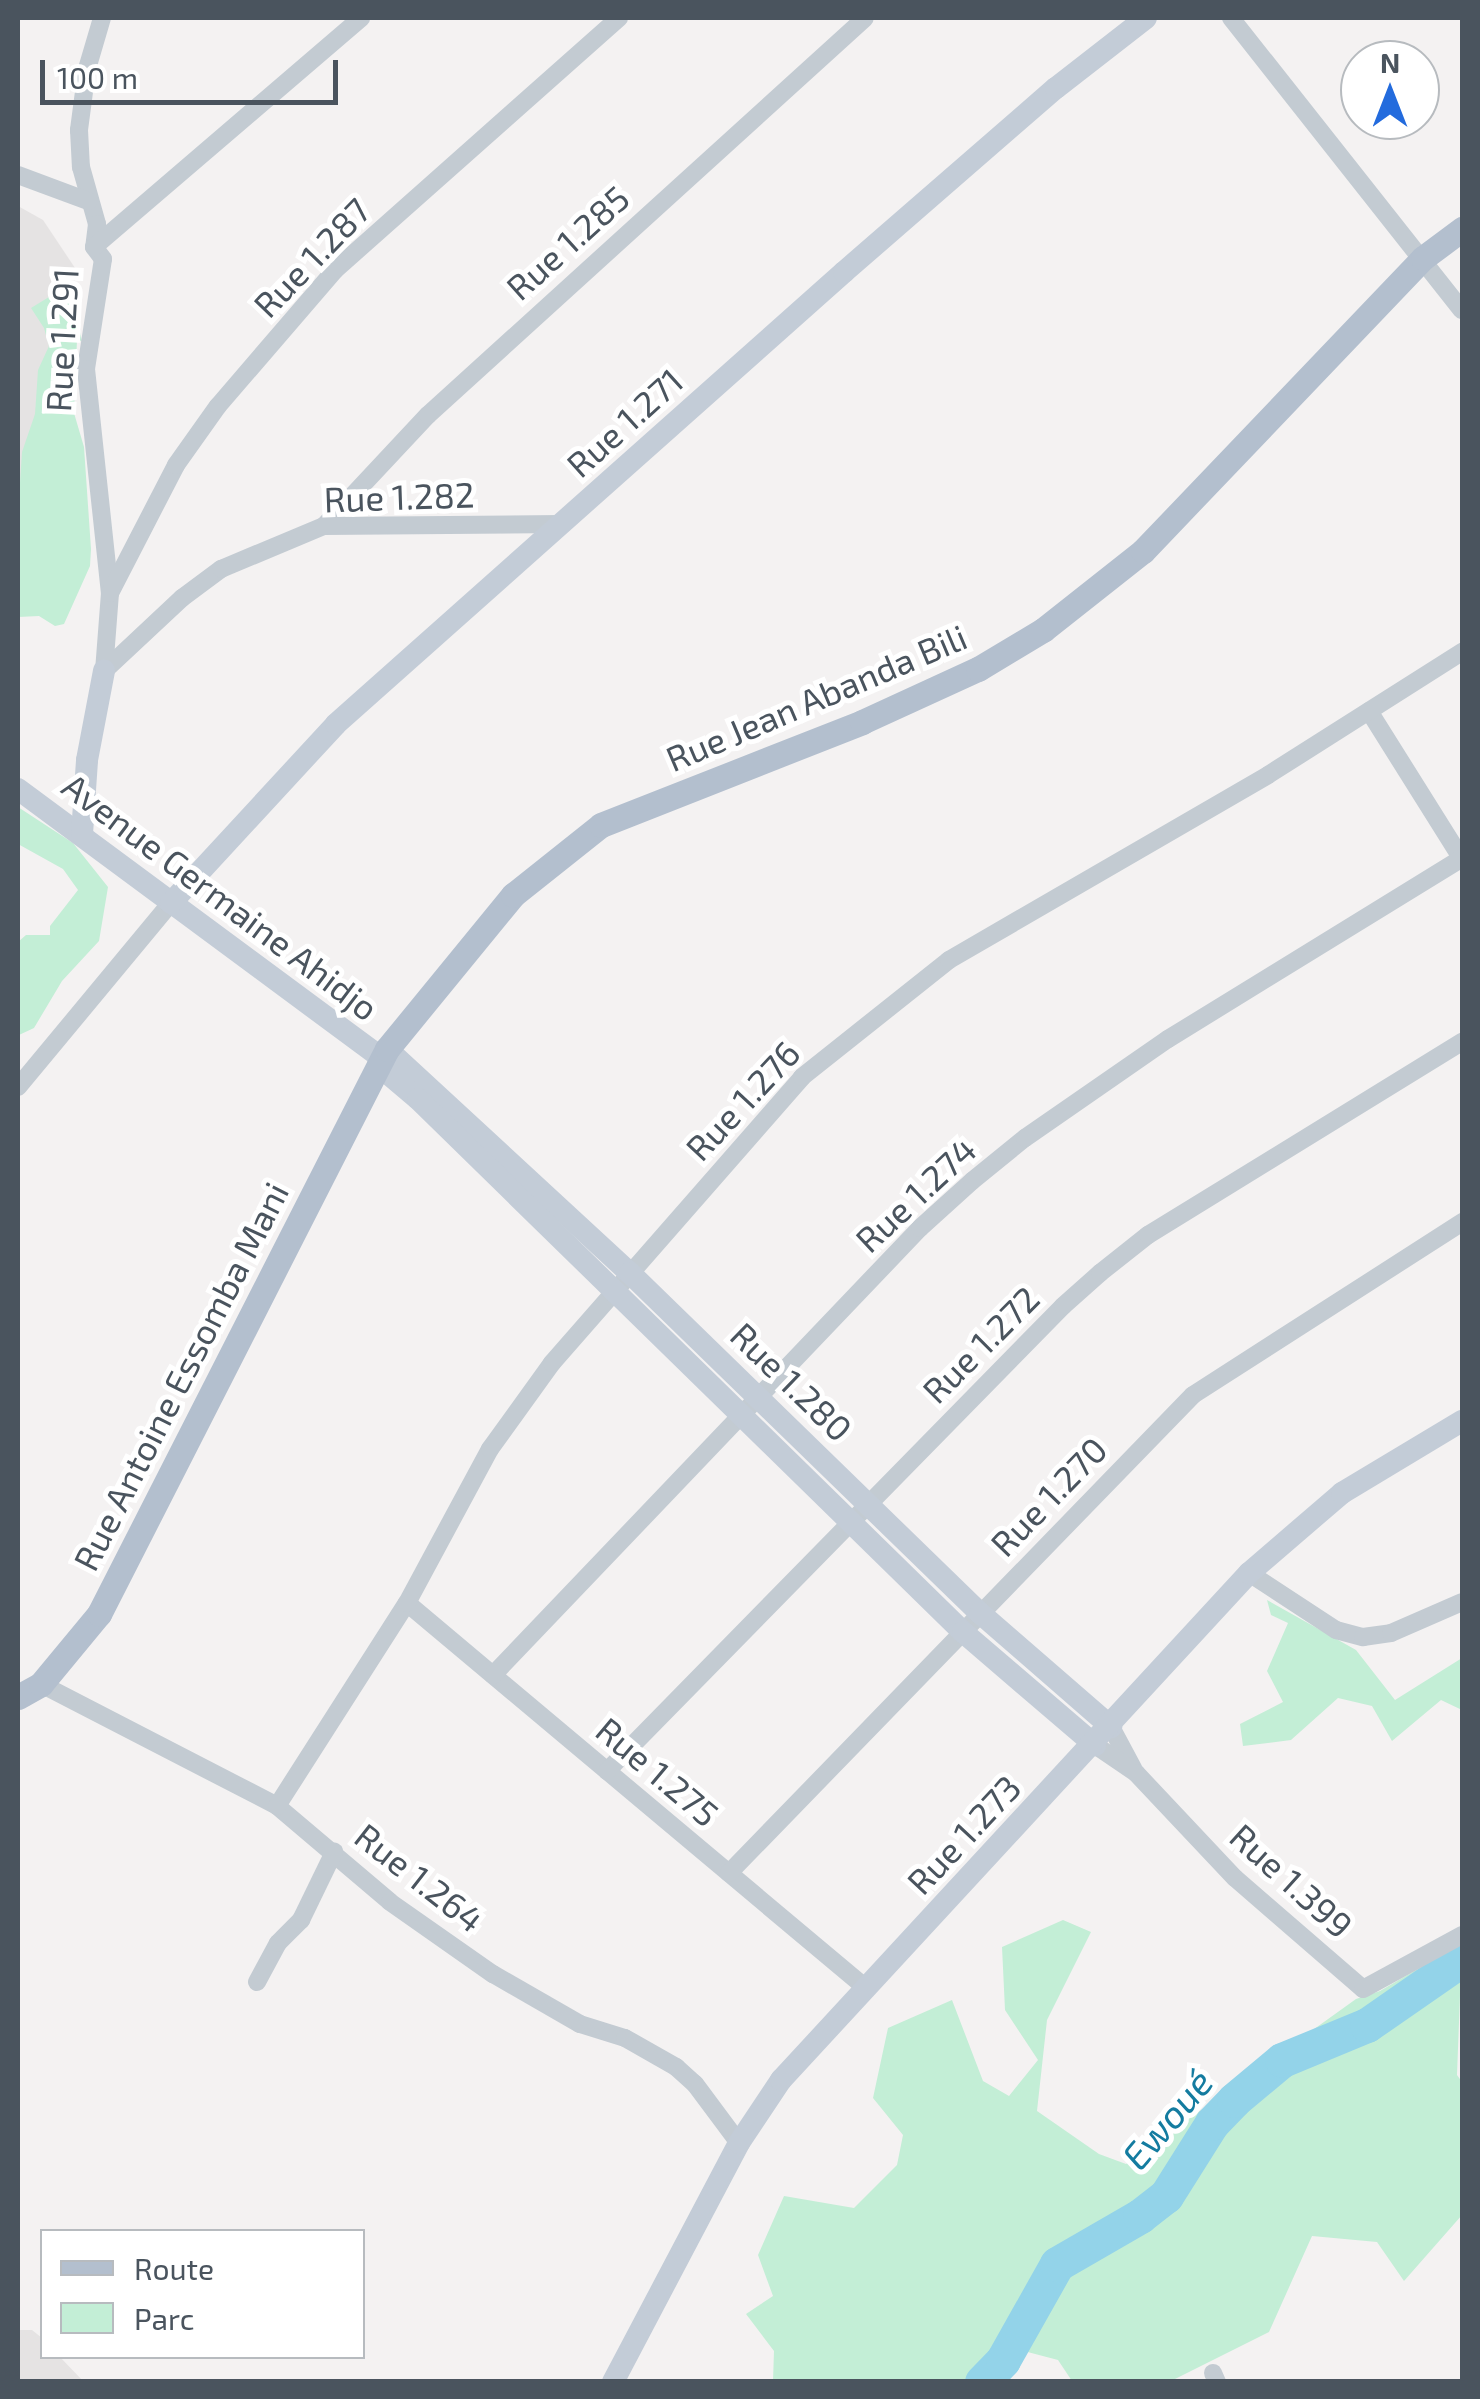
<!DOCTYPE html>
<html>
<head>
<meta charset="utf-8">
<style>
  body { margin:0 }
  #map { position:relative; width:1480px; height:2399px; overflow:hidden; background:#f4f2f2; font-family:"Exo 2",sans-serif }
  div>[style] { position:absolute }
  .education>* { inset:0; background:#e5e3e3 }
  .green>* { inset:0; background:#c3eed6 }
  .river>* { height:35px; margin:-17.5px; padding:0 17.5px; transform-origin:17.5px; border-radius:17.5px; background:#93d3e9 }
  .street>* { height:18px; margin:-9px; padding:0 9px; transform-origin:9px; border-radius:9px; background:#c3cbd2 }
  .secondary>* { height:22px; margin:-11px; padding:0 11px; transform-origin:11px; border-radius:11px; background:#c3ccd7 }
  .primary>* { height:25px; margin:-12.5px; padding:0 12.5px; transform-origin:12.5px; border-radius:12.5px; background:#b3bfce }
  span { translate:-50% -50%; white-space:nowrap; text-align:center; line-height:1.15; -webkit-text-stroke:10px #fff; paint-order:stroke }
  .street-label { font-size:35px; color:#4a545e }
  .water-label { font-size:38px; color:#147ca0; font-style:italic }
  .frame { position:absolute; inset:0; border:20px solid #4a545e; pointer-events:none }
  .legend { position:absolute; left:40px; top:2229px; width:325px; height:130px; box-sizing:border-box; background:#fff; border:2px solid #b7bbbf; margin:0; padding:12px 18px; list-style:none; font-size:30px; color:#4a545e }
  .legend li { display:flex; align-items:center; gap:20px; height:50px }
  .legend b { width:50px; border:2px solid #b7bbbf }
  .north { position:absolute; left:1340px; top:40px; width:100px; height:100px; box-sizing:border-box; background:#fff; border:2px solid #b7bbbf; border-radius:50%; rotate:0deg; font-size:28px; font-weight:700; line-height:40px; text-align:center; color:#4a545e }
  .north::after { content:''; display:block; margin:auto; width:35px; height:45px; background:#236bdd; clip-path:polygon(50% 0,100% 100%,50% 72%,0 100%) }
  .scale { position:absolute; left:40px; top:60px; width:298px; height:45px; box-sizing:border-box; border:5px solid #4a545e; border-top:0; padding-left:12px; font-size:30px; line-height:35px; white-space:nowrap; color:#4a545e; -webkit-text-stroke:8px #fff; paint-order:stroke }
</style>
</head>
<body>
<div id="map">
  <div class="education">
    <div style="clip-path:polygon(18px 206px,43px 220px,77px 271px,18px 586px)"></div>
    <div style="clip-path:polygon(19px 2330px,32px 2330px,42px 2338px,42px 2356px,60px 2357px,83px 2381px,18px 2381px)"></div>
  </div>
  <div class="green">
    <div style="clip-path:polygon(62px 289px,73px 305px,82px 341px,77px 340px,74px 413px,84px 447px,91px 549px,90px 566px,64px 624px,55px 626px,39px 616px,18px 617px,18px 513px,22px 452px,35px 414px,38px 370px,49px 346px,44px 328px,31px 308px)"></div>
    <div style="clip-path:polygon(18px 807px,73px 843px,108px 887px,99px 941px,62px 981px,34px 1028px,19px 1035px,18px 942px,26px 935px,50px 935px,50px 926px,78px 890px,63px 869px,18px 844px)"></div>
    <div style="clip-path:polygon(1267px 1600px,1356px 1650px,1395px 1700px,1462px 1658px,1462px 1710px,1441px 1700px,1392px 1741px,1372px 1706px,1338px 1698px,1291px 1740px,1243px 1746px,1240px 1724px,1283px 1702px,1267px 1671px,1288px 1623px,1271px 1615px)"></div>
    <div style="clip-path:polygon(1063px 1920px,1091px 1932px,1047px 2020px,1037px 2111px,1099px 2154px,1126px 2164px,1356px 1999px,1380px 1991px,1462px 1943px,1457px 2075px,1462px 2082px,1462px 2215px,1404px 2281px,1377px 2242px,1312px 2236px,1269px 2332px,1171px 2381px,1072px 2381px,1058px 2360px,1020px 2350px,991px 2381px,773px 2381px,774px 2351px,746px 2314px,773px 2296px,758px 2255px,784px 2196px,854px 2208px,897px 2165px,903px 2135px,873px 2098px,888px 2028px,952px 2000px,983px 2081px,1009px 2096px,1038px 2060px,1005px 2010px,1002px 1947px)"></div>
  </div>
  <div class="river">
    <div style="left:982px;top:2382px;width:30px;rotate:-46deg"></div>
    <div style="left:1003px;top:2360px;width:110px;rotate:-60.6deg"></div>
    <div style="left:1057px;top:2264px;width:96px;rotate:-30deg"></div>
    <div style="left:1140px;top:2216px;width:33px;rotate:-38deg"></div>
    <div style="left:1166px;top:2196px;width:86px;rotate:-57.8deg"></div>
    <div style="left:1212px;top:2123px;width:32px;rotate:-46deg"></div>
    <div style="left:1234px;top:2100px;width:62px;rotate:-39.8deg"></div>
    <div style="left:1282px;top:2060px;width:92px;rotate:-22.4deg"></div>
    <div style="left:1367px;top:2025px;width:116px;rotate:-34.8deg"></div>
  </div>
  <div class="street">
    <div style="left:102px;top:18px;width:53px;rotate:106.4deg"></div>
    <div style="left:87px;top:69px;width:62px;rotate:97.5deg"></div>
    <div style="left:79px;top:130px;width:37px;rotate:87deg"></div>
    <div style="left:81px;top:167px;width:59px;rotate:74.3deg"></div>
    <div style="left:97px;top:224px;width:23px;rotate:97deg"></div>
    <div style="left:94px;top:247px;width:15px;rotate:53deg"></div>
    <div style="left:103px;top:259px;width:111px;rotate:98.8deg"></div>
    <div style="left:86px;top:369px;width:225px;rotate:83.9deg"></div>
    <div style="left:110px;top:593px;width:78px;rotate:94.4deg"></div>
    <div style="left:1231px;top:18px;width:372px;rotate:51.7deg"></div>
    <div style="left:18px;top:175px;width:75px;rotate:20.4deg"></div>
    <div style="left:94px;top:247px;width:352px;rotate:-40.6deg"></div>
    <div style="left:324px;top:526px;width:152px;rotate:-46.9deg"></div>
    <div style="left:428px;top:415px;width:590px;rotate:-42.25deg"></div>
    <div style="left:110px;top:593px;width:144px;rotate:-62.7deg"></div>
    <div style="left:176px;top:465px;width:72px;rotate:-54.6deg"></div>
    <div style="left:218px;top:406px;width:179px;rotate:-49.3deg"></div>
    <div style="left:335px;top:270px;width:380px;rotate:-41.6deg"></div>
    <div style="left:104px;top:671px;width:107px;rotate:-43.1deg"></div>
    <div style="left:182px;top:598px;width:49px;rotate:-36.6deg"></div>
    <div style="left:221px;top:569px;width:112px;rotate:-22.7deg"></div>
    <div style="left:324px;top:526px;width:239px;rotate:-0.5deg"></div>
    <div style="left:1369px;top:711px;width:175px;rotate:57.9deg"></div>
    <div style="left:18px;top:1087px;width:239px;rotate:-50.3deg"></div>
    <div style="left:1249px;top:1573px;width:104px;rotate:33.2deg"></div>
    <div style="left:1336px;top:1630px;width:28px;rotate:15deg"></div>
    <div style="left:1363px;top:1637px;width:28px;rotate:-8deg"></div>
    <div style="left:1391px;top:1633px;width:77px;rotate:-23.6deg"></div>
    <div style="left:407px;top:1603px;width:600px;rotate:40deg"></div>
    <div style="left:493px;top:1675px;width:618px;rotate:-46.31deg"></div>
    <div style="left:920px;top:1228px;width:70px;rotate:-42.1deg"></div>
    <div style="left:972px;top:1181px;width:68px;rotate:-39.1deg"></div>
    <div style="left:1025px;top:1138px;width:174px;rotate:-34.7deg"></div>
    <div style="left:1168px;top:1039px;width:345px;rotate:-31.6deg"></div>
    <div style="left:41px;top:1684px;width:266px;rotate:27.3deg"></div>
    <div style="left:277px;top:1806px;width:148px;rotate:40.3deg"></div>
    <div style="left:390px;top:1902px;width:126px;rotate:35deg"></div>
    <div style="left:493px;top:1974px;width:100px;rotate:29.9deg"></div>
    <div style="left:580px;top:2024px;width:47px;rotate:17.3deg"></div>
    <div style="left:625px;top:2038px;width:59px;rotate:29.6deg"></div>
    <div style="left:676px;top:2067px;width:25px;rotate:42deg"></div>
    <div style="left:695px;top:2084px;width:74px;rotate:53.3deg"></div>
    <div style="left:1111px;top:1727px;width:47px;rotate:61.8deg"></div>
    <div style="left:1095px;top:1745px;width:50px;rotate:34.3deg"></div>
    <div style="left:1136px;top:1773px;width:144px;rotate:46.7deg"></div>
    <div style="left:1235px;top:1878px;width:169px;rotate:40.9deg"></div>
    <div style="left:1363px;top:1989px;width:113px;rotate:-28.6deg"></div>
    <div style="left:607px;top:1771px;width:651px;rotate:-45.56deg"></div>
    <div style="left:1063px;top:1306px;width:50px;rotate:-41.7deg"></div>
    <div style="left:1100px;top:1273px;width:61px;rotate:-38.4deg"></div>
    <div style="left:1148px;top:1235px;width:369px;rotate:-31.6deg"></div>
    <div style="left:277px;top:1806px;width:241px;rotate:-57.4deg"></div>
    <div style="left:407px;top:1603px;width:175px;rotate:-61.7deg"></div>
    <div style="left:490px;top:1449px;width:106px;rotate:-54.2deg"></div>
    <div style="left:552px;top:1363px;width:380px;rotate:-48.8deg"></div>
    <div style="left:802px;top:1077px;width:188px;rotate:-38.5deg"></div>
    <div style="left:949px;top:960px;width:369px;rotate:-30.1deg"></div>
    <div style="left:1268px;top:775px;width:230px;rotate:-32.4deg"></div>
    <div style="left:729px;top:1873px;width:666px;rotate:-45.85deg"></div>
    <div style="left:1193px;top:1395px;width:320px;rotate:-32.7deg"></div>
    <div style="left:257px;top:1982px;width:44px;rotate:-61.7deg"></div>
    <div style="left:278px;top:1943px;width:33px;rotate:-45deg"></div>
    <div style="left:301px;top:1920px;width:76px;rotate:-64.1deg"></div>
    <div style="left:1213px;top:2373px;width:10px;rotate:66deg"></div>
  </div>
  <div class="secondary">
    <div style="left:18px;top:789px;width:453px;rotate:36.5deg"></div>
    <div style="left:82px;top:834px;width:74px;rotate:-86.1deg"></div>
    <div style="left:87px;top:760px;width:91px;rotate:-79.2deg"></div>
    <div style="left:171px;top:903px;width:243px;rotate:-47.3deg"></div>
    <div style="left:336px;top:724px;width:680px;rotate:-41.66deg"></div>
    <div style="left:844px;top:272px;width:281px;rotate:-41deg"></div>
    <div style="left:1056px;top:88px;width:114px;rotate:-37.9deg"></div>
    <div style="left:387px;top:1049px;width:330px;rotate:42.7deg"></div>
    <div style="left:630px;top:1273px;width:488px;rotate:44.2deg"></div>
    <div style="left:980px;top:1613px;width:174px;rotate:41deg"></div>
    <div style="left:378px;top:1065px;width:52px;rotate:40.4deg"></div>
    <div style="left:418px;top:1099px;width:762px;rotate:44.36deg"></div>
    <div style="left:963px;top:1632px;width:174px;rotate:40.6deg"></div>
    <div style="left:613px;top:2382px;width:270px;rotate:-62.2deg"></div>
    <div style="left:739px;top:2143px;width:76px;rotate:-56.3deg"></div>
    <div style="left:781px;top:2080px;width:690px;rotate:-47.29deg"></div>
    <div style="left:1249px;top:1573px;width:123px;rotate:-40.7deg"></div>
    <div style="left:1342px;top:1493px;width:140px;rotate:-31deg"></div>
  </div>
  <div class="primary">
    <div style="left:18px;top:1697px;width:26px;rotate:-29deg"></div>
    <div style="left:41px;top:1684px;width:91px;rotate:-50.4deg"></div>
    <div style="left:99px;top:1614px;width:634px;rotate:-62.99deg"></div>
    <div style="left:387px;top:1049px;width:199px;rotate:-50.7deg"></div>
    <div style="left:513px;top:895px;width:112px;rotate:-38.5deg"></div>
    <div style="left:601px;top:825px;width:281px;rotate:-21.5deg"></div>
    <div style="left:862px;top:722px;width:128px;rotate:-24.6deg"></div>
    <div style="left:978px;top:669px;width:76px;rotate:-31deg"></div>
    <div style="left:1043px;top:630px;width:127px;rotate:-38.3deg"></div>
    <div style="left:1143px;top:551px;width:405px;rotate:-46.3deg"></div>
    <div style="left:1423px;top:258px;width:49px;rotate:-36.6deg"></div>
  </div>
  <div class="street-label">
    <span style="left:567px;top:242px;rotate:-42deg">Rue 1.285</span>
    <span style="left:311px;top:257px;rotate:-46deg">Rue 1.287</span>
    <span style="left:61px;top:340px;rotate:-87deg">Rue 1.291</span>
    <span style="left:624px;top:422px;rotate:-42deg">Rue 1.271</span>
    <span style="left:399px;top:496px;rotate:-2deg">Rue 1.282</span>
    <span style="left:816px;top:697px;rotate:-23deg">Rue Jean Abanda Bili</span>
    <span style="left:221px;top:896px;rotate:37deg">Avenue Germaine Ahidjo</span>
    <span style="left:742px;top:1100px;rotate:-47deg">Rue 1.276</span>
    <span style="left:915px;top:1194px;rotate:-43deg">Rue 1.274</span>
    <span style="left:980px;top:1344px;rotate:-45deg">Rue 1.272</span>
    <span style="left:180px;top:1376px;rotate:-63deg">Rue Antoine Essomba Mani</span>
    <span style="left:792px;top:1381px;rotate:44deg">Rue 1.280</span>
    <span style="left:1048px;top:1496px;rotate:-46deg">Rue 1.270</span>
    <span style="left:658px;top:1771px;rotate:40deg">Rue 1.275</span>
    <span style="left:963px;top:1834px;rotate:-47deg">Rue 1.273</span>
    <span style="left:420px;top:1877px;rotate:38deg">Rue 1.264</span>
    <span style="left:1292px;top:1880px;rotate:42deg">Rue 1.399</span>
  </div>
  <div class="water-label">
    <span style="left:1167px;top:2119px;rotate:-50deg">Ewoué</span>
  </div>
  <div class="frame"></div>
  <ul class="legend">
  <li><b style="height:12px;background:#b3bfce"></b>Route</li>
  <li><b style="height:28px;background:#c3eed6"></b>Parc</li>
  </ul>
  <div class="north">N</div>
  <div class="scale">100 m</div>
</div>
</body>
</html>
